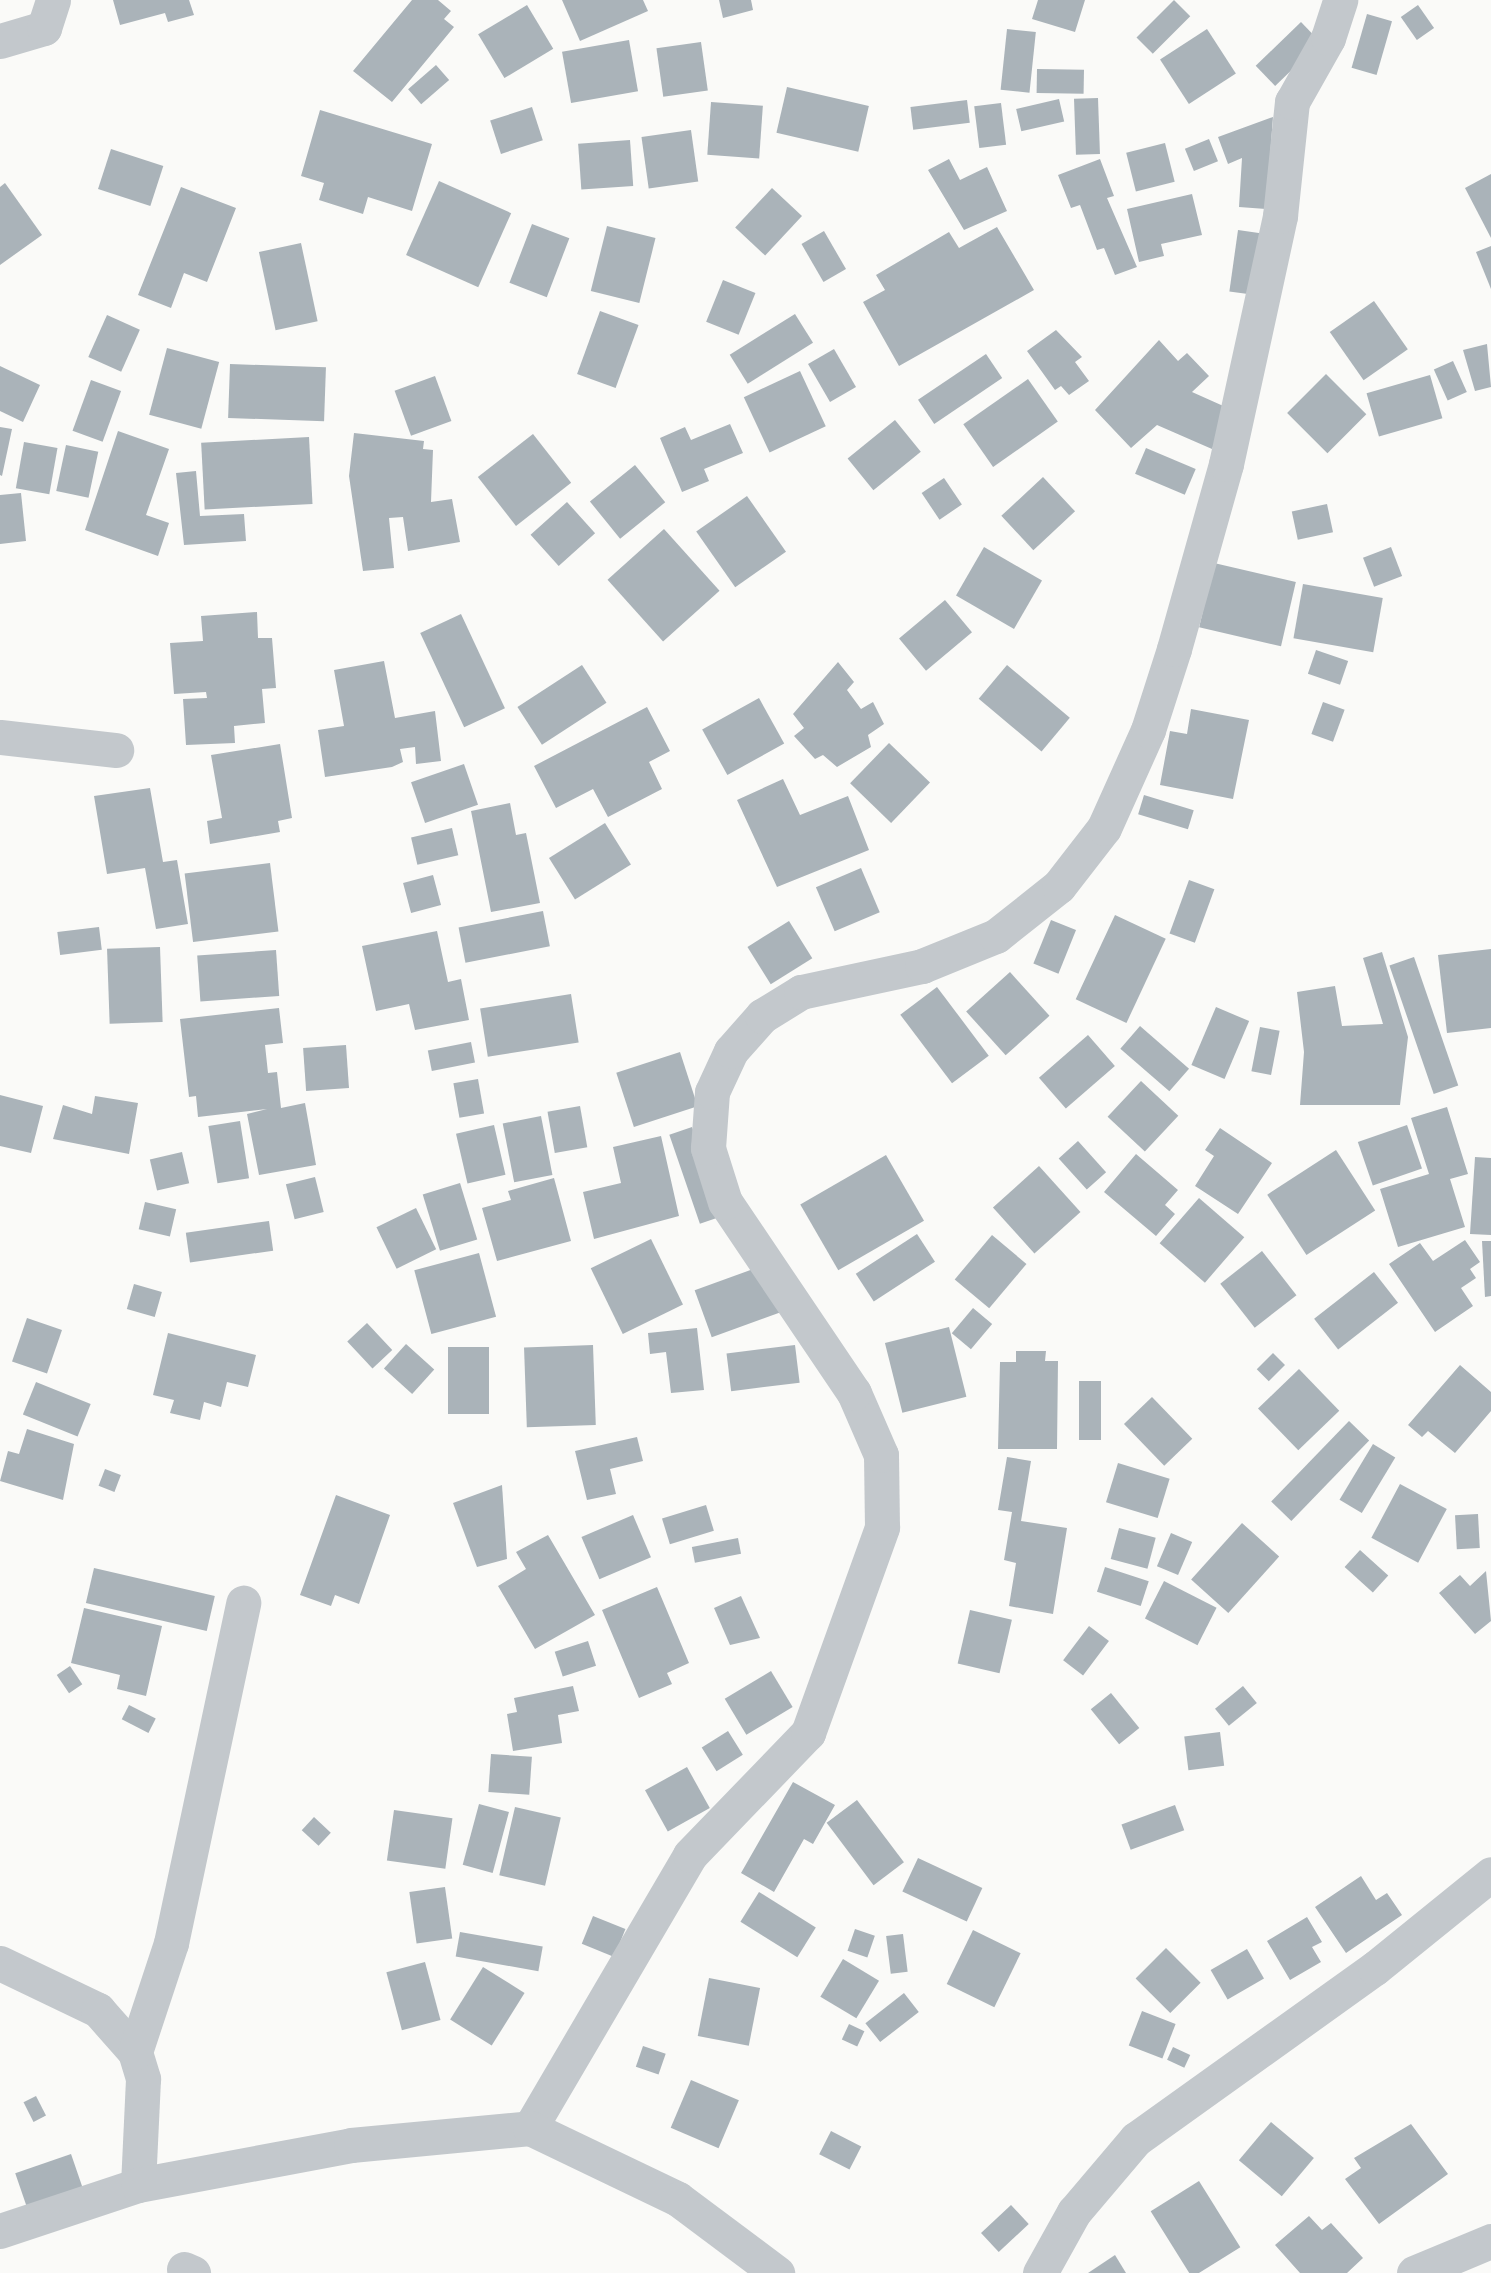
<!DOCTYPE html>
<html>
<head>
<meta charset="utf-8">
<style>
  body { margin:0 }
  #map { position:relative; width:1491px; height:2273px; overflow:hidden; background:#fafaf8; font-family:Mulish,sans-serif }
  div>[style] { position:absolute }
  .building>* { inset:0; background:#aab3b9; transform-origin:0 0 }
  .minor>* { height:35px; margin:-17.5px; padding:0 17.5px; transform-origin:17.5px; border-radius:17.5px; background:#c3c8cc }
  span { translate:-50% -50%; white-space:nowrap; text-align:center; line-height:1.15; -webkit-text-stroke:10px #fff; paint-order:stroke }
</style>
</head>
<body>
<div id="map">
  <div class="building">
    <div style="clip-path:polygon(113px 0,189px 0,194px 15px,168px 22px,165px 13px,120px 25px)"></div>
    <div style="clip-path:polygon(412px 0,438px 0,451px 11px,444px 19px,454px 27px,392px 102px,353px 71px)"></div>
    <div style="clip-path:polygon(562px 0,643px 0,648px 11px,580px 41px)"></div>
    <div style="clip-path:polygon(719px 0,751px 0,753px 10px,723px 18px)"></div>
    <div style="clip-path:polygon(1038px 0,1085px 0,1075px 32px,1032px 19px)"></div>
    <div style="left:1174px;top:0;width:23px;height:53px;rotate:45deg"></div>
    <div style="left:527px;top:5px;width:51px;height:57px;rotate:59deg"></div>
    <div style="left:1418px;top:5px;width:28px;height:21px;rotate:55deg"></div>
    <div style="left:1367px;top:14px;width:26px;height:56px;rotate:16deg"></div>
    <div style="left:1301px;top:22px;width:28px;height:63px;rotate:46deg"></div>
    <div style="left:1007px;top:29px;width:29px;height:61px;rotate:6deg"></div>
    <div style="left:1207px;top:29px;width:53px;height:56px;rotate:57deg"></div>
    <div style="left:629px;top:40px;width:52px;height:68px;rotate:80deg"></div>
    <div style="left:701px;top:42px;width:49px;height:45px;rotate:82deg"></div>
    <div style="left:436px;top:65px;width:20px;height:37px;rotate:49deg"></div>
    <div style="left:1037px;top:69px;width:47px;height:24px;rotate:1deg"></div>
    <div style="left:787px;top:87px;width:84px;height:47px;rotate:13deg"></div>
    <div style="left:1098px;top:98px;width:56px;height:24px;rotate:88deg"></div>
    <div style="left:1059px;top:99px;width:23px;height:44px;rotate:77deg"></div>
    <div style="left:967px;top:100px;width:23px;height:57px;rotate:83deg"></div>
    <div style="left:711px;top:102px;width:52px;height:53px;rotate:4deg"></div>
    <div style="left:1001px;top:103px;width:42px;height:27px;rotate:83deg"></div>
    <div style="left:532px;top:107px;width:35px;height:44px;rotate:72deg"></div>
    <div style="clip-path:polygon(320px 110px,432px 144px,412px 211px,368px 197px,363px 214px,319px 200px,324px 183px,301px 176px)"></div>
    <div style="clip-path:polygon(1273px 117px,1266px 209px,1239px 207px,1242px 158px,1228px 164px,1218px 137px)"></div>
    <div style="left:691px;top:130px;width:52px;height:50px;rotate:82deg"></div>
    <div style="left:1209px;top:139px;width:24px;height:26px;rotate:68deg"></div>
    <div style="left:630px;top:140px;width:46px;height:52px;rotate:86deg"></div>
    <div style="left:1165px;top:143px;width:40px;height:40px;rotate:76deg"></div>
    <div style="left:111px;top:149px;width:55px;height:42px;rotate:18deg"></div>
    <div style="clip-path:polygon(949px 159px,960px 180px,987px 167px,1007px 211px,964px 230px,928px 170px)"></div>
    <div style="clip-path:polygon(1100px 159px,1114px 196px,1107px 198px,1137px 267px,1115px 275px,1104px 248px,1097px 250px,1080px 205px,1071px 208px,1058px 175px)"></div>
    <div style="clip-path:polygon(1491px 174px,1491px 238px,1465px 188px)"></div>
    <div style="left:439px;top:181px;width:79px;height:81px;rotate:24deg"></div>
    <div style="clip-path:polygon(5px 183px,42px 235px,0 265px,0 187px)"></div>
    <div style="clip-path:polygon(181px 187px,236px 208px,207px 282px,184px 273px,171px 308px,138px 295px)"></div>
    <div style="left:772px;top:188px;width:41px;height:54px;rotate:43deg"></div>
    <div style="clip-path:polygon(1192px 194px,1202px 235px,1161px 244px,1164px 256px,1139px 262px,1127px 209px)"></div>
    <div style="left:532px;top:224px;width:40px;height:63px;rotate:21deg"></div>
    <div style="left:607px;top:226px;width:50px;height:67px;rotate:14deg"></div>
    <div style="clip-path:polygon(997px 227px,1034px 290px,899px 366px,863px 302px,885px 290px,876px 275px,949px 232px,959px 248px)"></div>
    <div style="left:1238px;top:230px;width:28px;height:62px;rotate:8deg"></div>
    <div style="left:824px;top:231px;width:44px;height:26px;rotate:60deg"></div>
    <div style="left:301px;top:243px;width:80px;height:43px;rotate:78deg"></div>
    <div style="clip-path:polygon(1491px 246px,1491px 289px,1476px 252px)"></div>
    <div style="left:723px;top:280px;width:35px;height:45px;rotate:22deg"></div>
    <div style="left:1374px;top:301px;width:59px;height:54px;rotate:55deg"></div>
    <div style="left:600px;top:311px;width:41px;height:67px;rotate:20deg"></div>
    <div style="left:795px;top:314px;width:34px;height:77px;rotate:58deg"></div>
    <div style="left:107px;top:315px;width:36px;height:46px;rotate:24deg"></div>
    <div style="clip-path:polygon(1056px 330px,1082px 357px,1075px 362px,1089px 381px,1069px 395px,1061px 386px,1055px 390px,1027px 351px)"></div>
    <div style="clip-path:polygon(1159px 340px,1178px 361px,1187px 353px,1209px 376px,1192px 392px,1230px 409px,1212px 449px,1157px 425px,1131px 448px,1095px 410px)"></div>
    <div style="clip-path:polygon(1487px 344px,1491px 387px,1475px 391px,1463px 350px)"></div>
    <div style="left:167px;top:348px;width:54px;height:69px;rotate:15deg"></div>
    <div style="left:834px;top:349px;width:44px;height:30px;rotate:60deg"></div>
    <div style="left:986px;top:354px;width:29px;height:82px;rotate:56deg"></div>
    <div style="left:1453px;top:361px;width:34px;height:21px;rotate:66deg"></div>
    <div style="left:230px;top:364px;width:96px;height:54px;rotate:2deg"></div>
    <div style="clip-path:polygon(0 366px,40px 385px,23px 422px,0 411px)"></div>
    <div style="left:800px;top:371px;width:61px;height:62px;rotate:65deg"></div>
    <div style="left:1326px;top:374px;width:57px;height:55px;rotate:45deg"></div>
    <div style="left:1430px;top:375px;width:45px;height:66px;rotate:74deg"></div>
    <div style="left:435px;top:376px;width:48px;height:43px;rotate:70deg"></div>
    <div style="left:1028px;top:379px;width:52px;height:79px;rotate:55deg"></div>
    <div style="left:91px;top:380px;width:32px;height:54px;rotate:20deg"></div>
    <div style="left:895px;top:420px;width:41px;height:61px;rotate:51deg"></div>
    <div style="clip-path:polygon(730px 424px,743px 453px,704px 469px,709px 481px,682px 492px,660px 438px,685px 427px,691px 440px)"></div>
    <div style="clip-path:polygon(0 427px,12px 429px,2px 476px,0 475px)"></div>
    <div style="clip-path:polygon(118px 431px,169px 449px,146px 515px,169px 523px,158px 556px,85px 530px)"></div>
    <div style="clip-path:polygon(354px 433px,424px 441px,423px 449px,433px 450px,431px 502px,452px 499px,460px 542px,408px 551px,403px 517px,389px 518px,394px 568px,363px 571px,349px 476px)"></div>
    <div style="left:533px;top:434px;width:62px;height:70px;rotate:52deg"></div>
    <div style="left:309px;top:437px;width:67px;height:108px;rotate:87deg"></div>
    <div style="left:24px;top:442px;width:34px;height:47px;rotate:10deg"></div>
    <div style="left:66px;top:445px;width:33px;height:47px;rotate:12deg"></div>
    <div style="left:1146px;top:448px;width:54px;height:28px;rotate:23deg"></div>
    <div style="left:635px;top:465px;width:48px;height:58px;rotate:51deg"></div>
    <div style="clip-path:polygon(196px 471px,200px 516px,244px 514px,246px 541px,184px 545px,176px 473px)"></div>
    <div style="left:1043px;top:477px;width:47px;height:57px;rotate:47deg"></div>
    <div style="left:944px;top:478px;width:32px;height:27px;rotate:56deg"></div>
    <div style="clip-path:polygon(21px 493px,26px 541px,0 544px,0 495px)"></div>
    <div style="left:747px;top:496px;width:68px;height:62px;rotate:55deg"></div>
    <div style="left:567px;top:502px;width:42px;height:49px;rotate:48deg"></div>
    <div style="left:1327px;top:504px;width:29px;height:36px;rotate:78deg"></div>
    <div style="left:664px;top:529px;width:83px;height:76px;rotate:48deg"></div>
    <div style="left:984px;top:547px;width:67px;height:56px;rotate:30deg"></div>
    <div style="left:1391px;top:547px;width:31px;height:30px;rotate:69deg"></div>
    <div style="left:1214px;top:563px;width:84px;height:66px;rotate:13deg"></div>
    <div style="left:1303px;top:584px;width:81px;height:55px;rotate:10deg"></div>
    <div style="left:945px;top:600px;width:42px;height:60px;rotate:50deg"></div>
    <div style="clip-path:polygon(257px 612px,258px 638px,272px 638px,276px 688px,262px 689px,265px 723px,234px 726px,235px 743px,186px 745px,183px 699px,207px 698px,206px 692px,174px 694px,170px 643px,203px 641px,201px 616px)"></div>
    <div style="left:461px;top:614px;width:104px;height:45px;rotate:65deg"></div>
    <div style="left:1316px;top:650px;width:34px;height:25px;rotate:19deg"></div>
    <div style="clip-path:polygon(384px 661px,395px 718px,435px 711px,441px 761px,416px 764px,415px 747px,400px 749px,403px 762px,392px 767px,325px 777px,318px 730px,344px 726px,334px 670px)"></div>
    <div style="clip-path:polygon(838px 662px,854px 682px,847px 690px,861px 709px,873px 702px,884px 724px,868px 735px,871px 747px,837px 767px,823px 755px,815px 759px,794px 736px,804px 728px,793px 714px)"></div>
    <div style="left:582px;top:665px;width:45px;height:77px;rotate:57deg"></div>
    <div style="left:1007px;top:665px;width:82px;height:44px;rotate:40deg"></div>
    <div style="left:759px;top:698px;width:52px;height:65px;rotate:61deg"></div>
    <div style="left:1323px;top:702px;width:23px;height:34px;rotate:20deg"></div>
    <div style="clip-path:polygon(647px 707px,670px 751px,649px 762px,662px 789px,608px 817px,593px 789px,556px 808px,534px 766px)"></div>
    <div style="clip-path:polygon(1191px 709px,1249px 720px,1233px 799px,1160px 785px,1170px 731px,1187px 734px)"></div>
    <div style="left:889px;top:743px;width:57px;height:56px;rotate:44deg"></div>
    <div style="clip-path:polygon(280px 744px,292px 818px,278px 821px,280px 832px,210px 844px,207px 821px,222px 818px,211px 755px)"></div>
    <div style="left:464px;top:764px;width:43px;height:56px;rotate:71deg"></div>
    <div style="clip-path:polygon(783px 779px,800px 815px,848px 796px,869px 850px,777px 887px,737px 800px)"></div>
    <div style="clip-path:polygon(150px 788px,163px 862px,177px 860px,188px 924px,156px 929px,145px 868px,107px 874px,94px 796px)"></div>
    <div style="left:1144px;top:795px;width:52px;height:20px;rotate:17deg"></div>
    <div style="clip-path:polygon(510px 803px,516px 835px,526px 833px,540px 903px,491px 912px,471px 811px)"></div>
    <div style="left:605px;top:823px;width:49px;height:66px;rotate:58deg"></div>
    <div style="left:452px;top:828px;width:28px;height:42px;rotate:77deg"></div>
    <div style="left:270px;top:863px;width:69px;height:86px;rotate:83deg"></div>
    <div style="left:861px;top:868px;width:48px;height:49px;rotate:67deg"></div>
    <div style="left:433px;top:875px;width:31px;height:31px;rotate:75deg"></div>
    <div style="left:1189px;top:880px;width:27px;height:57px;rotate:20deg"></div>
    <div style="left:543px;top:911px;width:36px;height:86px;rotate:79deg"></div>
    <div style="left:1115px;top:915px;width:56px;height:93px;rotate:25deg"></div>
    <div style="left:1051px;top:920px;width:27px;height:47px;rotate:22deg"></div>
    <div style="left:789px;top:921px;width:44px;height:49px;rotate:58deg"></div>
    <div style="left:99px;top:927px;width:23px;height:42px;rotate:83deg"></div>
    <div style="clip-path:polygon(437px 931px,448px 982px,461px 979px,469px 1020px,415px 1030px,409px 1004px,376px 1011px,362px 946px)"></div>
    <div style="left:160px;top:947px;width:75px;height:53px;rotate:88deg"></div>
    <div style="clip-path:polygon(1491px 949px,1491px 1028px,1447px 1033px,1438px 955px)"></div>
    <div style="left:276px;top:950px;width:46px;height:79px;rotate:86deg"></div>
    <div style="clip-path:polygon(1382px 952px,1408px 1037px,1400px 1105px,1300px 1105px,1304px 1052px,1297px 992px,1335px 986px,1342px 1026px,1383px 1024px,1363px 958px)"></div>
    <div style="left:1414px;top:957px;width:136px;height:26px;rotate:71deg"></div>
    <div style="left:1010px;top:972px;width:59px;height:59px;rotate:48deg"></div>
    <div style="left:937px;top:987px;width:86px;height:46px;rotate:53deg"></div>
    <div style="left:571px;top:994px;width:49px;height:92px;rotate:81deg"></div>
    <div style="left:1216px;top:1007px;width:36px;height:63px;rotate:23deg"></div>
    <div style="clip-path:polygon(279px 1008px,283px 1043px,265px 1045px,268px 1073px,277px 1072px,281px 1108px,305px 1103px,316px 1165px,259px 1175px,247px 1114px,267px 1109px,198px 1117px,196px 1096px,189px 1097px,180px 1019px)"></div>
    <div style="left:1140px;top:1026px;width:65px;height:30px;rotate:41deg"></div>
    <div style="left:1260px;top:1027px;width:20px;height:45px;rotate:11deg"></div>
    <div style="left:1088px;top:1035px;width:41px;height:65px;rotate:49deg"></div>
    <div style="left:471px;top:1042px;width:21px;height:44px;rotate:79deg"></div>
    <div style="left:346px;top:1045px;width:43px;height:43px;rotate:86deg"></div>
    <div style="left:680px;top:1052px;width:57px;height:67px;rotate:72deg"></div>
    <div style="left:478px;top:1079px;width:35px;height:25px;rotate:80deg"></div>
    <div style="left:1141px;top:1081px;width:51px;height:49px;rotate:43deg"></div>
    <div style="clip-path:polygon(0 1095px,43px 1106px,31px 1153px,0 1146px)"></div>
    <div style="clip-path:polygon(95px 1096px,138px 1103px,129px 1154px,53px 1139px,63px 1105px,92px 1114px)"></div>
    <div style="left:580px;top:1106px;width:42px;height:33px;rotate:80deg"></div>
    <div style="clip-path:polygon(1447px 1107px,1468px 1174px,1450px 1179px,1465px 1227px,1398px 1247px,1380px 1189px,1429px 1174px,1411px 1118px)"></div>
    <div style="left:541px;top:1116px;width:60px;height:39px;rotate:79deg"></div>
    <div style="left:240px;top:1121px;width:58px;height:32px;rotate:81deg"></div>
    <div style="left:494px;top:1125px;width:51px;height:39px;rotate:77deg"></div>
    <div style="left:1407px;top:1125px;width:46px;height:52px;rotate:71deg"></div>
    <div style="left:692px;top:1127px;width:94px;height:24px;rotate:71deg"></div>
    <div style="clip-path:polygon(1220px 1128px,1272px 1163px,1238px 1214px,1195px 1186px,1214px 1156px,1205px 1150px)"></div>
    <div style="clip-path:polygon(661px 1136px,679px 1216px,594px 1239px,583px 1192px,621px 1183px,613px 1147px)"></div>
    <div style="left:1078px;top:1141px;width:42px;height:26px;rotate:48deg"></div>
    <div style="left:1336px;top:1150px;width:72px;height:82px;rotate:57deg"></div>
    <div style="left:182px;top:1152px;width:32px;height:33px;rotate:77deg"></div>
    <div style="clip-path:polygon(1136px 1154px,1178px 1190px,1165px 1205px,1175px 1214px,1156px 1236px,1104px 1192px)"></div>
    <div style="left:886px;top:1155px;width:76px;height:99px;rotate:60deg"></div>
    <div style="clip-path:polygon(1475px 1157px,1491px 1158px,1491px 1235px,1470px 1234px)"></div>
    <div style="left:1039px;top:1166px;width:62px;height:62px;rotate:48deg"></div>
    <div style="left:315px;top:1177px;width:36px;height:30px;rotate:76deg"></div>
    <div style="clip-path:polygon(554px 1178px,571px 1241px,497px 1261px,482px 1208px,511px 1200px,508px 1191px)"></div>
    <div style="left:460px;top:1183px;width:59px;height:39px;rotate:73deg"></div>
    <div style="left:1199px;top:1198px;width:60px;height:60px;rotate:41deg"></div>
    <div style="left:145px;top:1202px;width:32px;height:28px;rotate:13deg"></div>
    <div style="left:416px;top:1208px;width:46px;height:44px;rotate:64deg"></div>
    <div style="left:269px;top:1221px;width:30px;height:84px;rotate:82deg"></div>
    <div style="left:917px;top:1234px;width:33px;height:73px;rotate:57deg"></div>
    <div style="left:992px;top:1235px;width:45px;height:58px;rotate:40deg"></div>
    <div style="left:651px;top:1239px;width:73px;height:67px;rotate:64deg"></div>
    <div style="clip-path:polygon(1465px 1240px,1480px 1262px,1470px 1269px,1476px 1278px,1461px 1288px,1473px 1306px,1435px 1332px,1389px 1264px,1420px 1243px,1433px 1261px)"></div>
    <div style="clip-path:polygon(1482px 1241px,1491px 1241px,1491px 1296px,1485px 1297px)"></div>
    <div style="left:1262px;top:1251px;width:56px;height:53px;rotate:52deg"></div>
    <div style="left:479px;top:1253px;width:66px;height:67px;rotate:75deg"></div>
    <div style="left:767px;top:1264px;width:50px;height:77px;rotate:70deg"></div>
    <div style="left:1374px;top:1272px;width:39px;height:76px;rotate:52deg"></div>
    <div style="left:134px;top:1284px;width:29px;height:26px;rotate:16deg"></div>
    <div style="left:973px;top:1308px;width:25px;height:33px;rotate:40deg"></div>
    <div style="left:27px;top:1318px;width:37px;height:46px;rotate:19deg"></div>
    <div style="left:367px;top:1323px;width:37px;height:27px;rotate:47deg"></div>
    <div style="left:949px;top:1327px;width:72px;height:66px;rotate:76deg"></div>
    <div style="clip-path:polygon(697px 1328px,704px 1390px,671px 1393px,666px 1352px,650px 1354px,648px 1333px)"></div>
    <div style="clip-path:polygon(168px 1333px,256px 1355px,248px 1387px,227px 1382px,221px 1407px,204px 1402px,200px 1420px,170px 1413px,174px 1400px,153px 1395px)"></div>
    <div style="left:406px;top:1344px;width:38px;height:33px;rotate:42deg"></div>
    <div style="left:593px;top:1345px;width:80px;height:69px;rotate:88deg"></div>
    <div style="left:795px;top:1345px;width:38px;height:69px;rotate:83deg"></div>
    <div style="left:448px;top:1347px;width:41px;height:67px"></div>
    <div style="clip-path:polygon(1016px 1351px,1046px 1351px,1045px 1361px,1058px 1361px,1057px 1449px,998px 1449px,1000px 1362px,1016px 1362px)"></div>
    <div style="left:1273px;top:1353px;width:17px;height:23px;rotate:45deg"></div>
    <div style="clip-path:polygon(1460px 1365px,1491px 1392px,1491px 1411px,1455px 1453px,1428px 1431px,1422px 1437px,1408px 1425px)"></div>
    <div style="left:1299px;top:1369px;width:58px;height:57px;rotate:46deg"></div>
    <div style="left:1079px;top:1381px;width:22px;height:59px"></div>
    <div style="left:36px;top:1382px;width:59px;height:35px;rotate:22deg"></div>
    <div style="left:1152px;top:1397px;width:58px;height:39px;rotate:46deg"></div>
    <div style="left:1349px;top:1421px;width:28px;height:112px;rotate:44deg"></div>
    <div style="clip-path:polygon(27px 1429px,74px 1444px,63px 1500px,0 1481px,8px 1451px,19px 1454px)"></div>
    <div style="clip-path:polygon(637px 1437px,643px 1461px,610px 1469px,616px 1494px,587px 1500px,575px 1451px)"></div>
    <div style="left:1373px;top:1444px;width:26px;height:65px;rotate:31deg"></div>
    <div style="clip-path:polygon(1007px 1457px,1031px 1461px,1021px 1521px,1067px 1528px,1053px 1614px,1009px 1606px,1016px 1563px,1004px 1560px,1012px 1512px,998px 1510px)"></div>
    <div style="left:1118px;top:1463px;width:54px;height:41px;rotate:17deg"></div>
    <div style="left:105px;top:1469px;width:17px;height:18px;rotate:21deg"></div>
    <div style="left:1400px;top:1484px;width:53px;height:61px;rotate:28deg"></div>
    <div style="clip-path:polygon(502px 1485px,507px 1559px,477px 1567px,453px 1503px)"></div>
    <div style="clip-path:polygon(336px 1495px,390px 1515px,359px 1604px,335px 1595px,331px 1606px,300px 1595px)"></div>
    <div style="left:706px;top:1505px;width:27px;height:46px;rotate:73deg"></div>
    <div style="left:1478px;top:1514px;width:34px;height:23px;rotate:87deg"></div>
    <div style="left:633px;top:1515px;width:46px;height:56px;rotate:67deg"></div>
    <div style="left:1242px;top:1523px;width:50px;height:76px;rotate:42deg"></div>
    <div style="left:1119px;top:1528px;width:38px;height:32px;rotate:15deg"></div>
    <div style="left:1171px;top:1533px;width:23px;height:36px;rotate:23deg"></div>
    <div style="clip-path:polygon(548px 1535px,595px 1615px,535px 1649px,498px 1586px,526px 1569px,516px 1552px)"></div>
    <div style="left:738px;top:1538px;width:16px;height:47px;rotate:79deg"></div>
    <div style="left:1360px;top:1550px;width:38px;height:23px;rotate:42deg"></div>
    <div style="left:1105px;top:1567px;width:46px;height:26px;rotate:18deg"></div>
    <div style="left:94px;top:1568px;width:124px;height:36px;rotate:13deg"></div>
    <div style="clip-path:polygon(1486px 1571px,1491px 1621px,1475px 1634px,1439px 1593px,1460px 1575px,1470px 1586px)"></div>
    <div style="left:1164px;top:1581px;width:59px;height:42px;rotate:27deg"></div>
    <div style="clip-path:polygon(657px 1587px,689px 1663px,667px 1673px,672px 1684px,639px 1698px,602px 1610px)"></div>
    <div style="clip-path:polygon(741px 1596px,760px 1638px,730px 1645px,714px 1608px)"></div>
    <div style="clip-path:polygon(84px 1608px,162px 1626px,146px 1696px,117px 1689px,120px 1675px,71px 1663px)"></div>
    <div style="left:970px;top:1610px;width:43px;height:55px;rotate:13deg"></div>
    <div style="left:1089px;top:1626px;width:25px;height:43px;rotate:37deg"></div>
    <div style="left:588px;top:1641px;width:26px;height:35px;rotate:72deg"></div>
    <div style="left:70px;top:1666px;width:22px;height:16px;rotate:56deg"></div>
    <div style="left:771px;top:1671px;width:42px;height:54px;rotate:59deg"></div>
    <div style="clip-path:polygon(573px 1686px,579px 1711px,558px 1715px,562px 1743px,513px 1751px,507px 1714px,517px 1712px,514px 1698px)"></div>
    <div style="left:1243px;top:1686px;width:22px;height:36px;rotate:51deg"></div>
    <div style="left:1111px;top:1693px;width:45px;height:26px;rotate:51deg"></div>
    <div style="left:129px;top:1705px;width:30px;height:16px;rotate:27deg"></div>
    <div style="left:728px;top:1731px;width:28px;height:31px;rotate:58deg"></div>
    <div style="left:1220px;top:1732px;width:34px;height:36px;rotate:83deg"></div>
    <div style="left:491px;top:1754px;width:41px;height:38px;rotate:4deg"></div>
    <div style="left:687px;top:1767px;width:47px;height:48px;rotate:61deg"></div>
    <div style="clip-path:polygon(793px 1782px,835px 1805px,813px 1844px,804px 1839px,774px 1892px,741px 1873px)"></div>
    <div style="left:857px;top:1800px;width:78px;height:38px;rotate:53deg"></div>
    <div style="left:479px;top:1804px;width:31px;height:63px;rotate:15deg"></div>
    <div style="left:1175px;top:1805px;width:27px;height:57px;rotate:70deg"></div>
    <div style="left:515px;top:1807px;width:47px;height:70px;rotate:13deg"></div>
    <div style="left:394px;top:1810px;width:59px;height:51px;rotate:8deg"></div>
    <div style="left:314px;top:1817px;width:23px;height:18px;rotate:43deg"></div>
    <div style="left:918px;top:1858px;width:71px;height:37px;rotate:25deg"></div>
    <div style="clip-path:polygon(1361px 1876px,1376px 1900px,1387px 1893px,1402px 1915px,1346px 1953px,1315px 1907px)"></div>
    <div style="left:445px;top:1887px;width:52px;height:36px;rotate:82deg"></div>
    <div style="left:759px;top:1892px;width:67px;height:35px;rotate:32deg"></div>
    <div style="left:593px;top:1916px;width:35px;height:30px;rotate:22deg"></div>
    <div style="clip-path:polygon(1307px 1917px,1322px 1942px,1312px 1947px,1321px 1962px,1290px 1980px,1267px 1941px)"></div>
    <div style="left:855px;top:1929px;width:21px;height:23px;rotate:19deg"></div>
    <div style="left:973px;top:1930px;width:53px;height:60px;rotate:26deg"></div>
    <div style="left:460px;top:1932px;width:84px;height:25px;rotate:10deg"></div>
    <div style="left:903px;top:1934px;width:38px;height:17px;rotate:83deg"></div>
    <div style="left:1166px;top:1948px;width:49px;height:43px;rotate:45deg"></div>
    <div style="left:1247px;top:1949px;width:34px;height:42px;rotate:60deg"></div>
    <div style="left:843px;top:1959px;width:42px;height:44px;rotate:31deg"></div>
    <div style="left:425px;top:1962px;width:60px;height:40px;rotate:75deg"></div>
    <div style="left:483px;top:1967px;width:49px;height:62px;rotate:32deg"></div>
    <div style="left:709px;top:1978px;width:52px;height:59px;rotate:11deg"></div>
    <div style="left:904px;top:1993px;width:24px;height:49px;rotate:52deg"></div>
    <div style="left:1142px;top:2011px;width:36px;height:37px;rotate:21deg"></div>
    <div style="left:849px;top:2024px;width:17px;height:17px;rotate:25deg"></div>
    <div style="left:643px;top:2046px;width:24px;height:22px;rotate:19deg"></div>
    <div style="left:1173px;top:2047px;width:19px;height:14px;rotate:25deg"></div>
    <div style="left:691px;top:2080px;width:52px;height:52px;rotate:23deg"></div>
    <div style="left:36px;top:2096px;width:22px;height:14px;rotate:63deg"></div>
    <div style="left:1271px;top:2122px;width:56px;height:50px;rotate:40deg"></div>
    <div style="clip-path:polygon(1411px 2124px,1448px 2174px,1379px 2224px,1345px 2179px,1361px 2168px,1354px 2158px)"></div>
    <div style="left:831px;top:2131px;width:34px;height:26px;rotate:27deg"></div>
    <div style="left:71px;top:2154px;width:36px;height:59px;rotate:71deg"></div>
    <div style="left:1199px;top:2181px;width:78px;height:57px;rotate:58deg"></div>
    <div style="left:1011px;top:2205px;width:26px;height:41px;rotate:47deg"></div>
    <div style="clip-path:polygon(1309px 2216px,1322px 2230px,1331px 2223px,1363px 2258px,1347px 2273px,1300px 2273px,1275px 2245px)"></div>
    <div style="clip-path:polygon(1115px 2255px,1126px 2273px,1088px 2273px)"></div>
  </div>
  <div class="minor">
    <div style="left:0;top:41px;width:46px;rotate:-16.5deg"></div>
    <div style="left:44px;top:28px;width:29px;rotate:-72deg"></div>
    <div style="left:0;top:737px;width:117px;rotate:6.4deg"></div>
    <div style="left:0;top:1963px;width:109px;rotate:25.6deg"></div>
    <div style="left:98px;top:2010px;width:56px;rotate:48.6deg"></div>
    <div style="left:135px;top:2052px;width:28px;rotate:73deg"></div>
    <div style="left:143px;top:2079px;width:106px;rotate:92.7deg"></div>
    <div style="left:135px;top:2052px;width:115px;rotate:-71.7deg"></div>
    <div style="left:171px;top:1943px;width:348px;rotate:-78deg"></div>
    <div style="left:530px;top:2128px;width:316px;rotate:-59.6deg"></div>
    <div style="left:690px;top:1855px;width:170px;rotate:-46deg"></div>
    <div style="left:808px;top:1733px;width:219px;rotate:-70.2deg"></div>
    <div style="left:882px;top:1527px;width:72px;rotate:-90.8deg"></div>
    <div style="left:881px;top:1455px;width:68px;rotate:-113.5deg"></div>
    <div style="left:854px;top:1393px;width:230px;rotate:-124deg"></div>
    <div style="left:725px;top:1202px;width:57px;rotate:-107.5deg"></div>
    <div style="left:708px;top:1148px;width:56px;rotate:-85.9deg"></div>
    <div style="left:712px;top:1092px;width:45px;rotate:-65.1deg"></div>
    <div style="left:731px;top:1051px;width:47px;rotate:-48.5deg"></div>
    <div style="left:762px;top:1016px;width:46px;rotate:-31.6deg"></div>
    <div style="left:801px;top:992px;width:124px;rotate:-12.1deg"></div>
    <div style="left:922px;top:966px;width:80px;rotate:-22.1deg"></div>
    <div style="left:996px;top:936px;width:80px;rotate:-38.4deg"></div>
    <div style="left:1059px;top:886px;width:73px;rotate:-52.2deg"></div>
    <div style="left:1104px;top:828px;width:107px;rotate:-65.8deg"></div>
    <div style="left:1148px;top:730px;width:85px;rotate:-72.2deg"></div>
    <div style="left:1174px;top:649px;width:192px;rotate:-74.3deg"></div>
    <div style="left:1226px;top:464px;width:254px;rotate:-77.7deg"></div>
    <div style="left:1280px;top:216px;width:115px;rotate:-84deg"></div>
    <div style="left:1292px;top:102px;width:73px;rotate:-60.6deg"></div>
    <div style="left:1328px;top:38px;width:40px;rotate:-72deg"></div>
    <div style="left:0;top:2231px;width:145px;rotate:-18.4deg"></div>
    <div style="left:138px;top:2185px;width:217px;rotate:-10.6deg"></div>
    <div style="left:351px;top:2145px;width:180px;rotate:-5.4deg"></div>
    <div style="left:530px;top:2128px;width:164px;rotate:25.6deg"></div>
    <div style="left:678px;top:2199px;width:124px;rotate:36.8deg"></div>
    <div style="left:184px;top:2269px;width:10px;rotate:24deg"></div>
    <div style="left:1040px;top:2273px;width:70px;rotate:-60.9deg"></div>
    <div style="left:1074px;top:2212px;width:96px;rotate:-49.7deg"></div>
    <div style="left:1136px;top:2139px;width:294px;rotate:-35.6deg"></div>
    <div style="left:1375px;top:1968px;width:149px;rotate:-39deg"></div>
    <div style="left:1414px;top:2273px;width:83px;rotate:-22.6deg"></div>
  </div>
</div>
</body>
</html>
